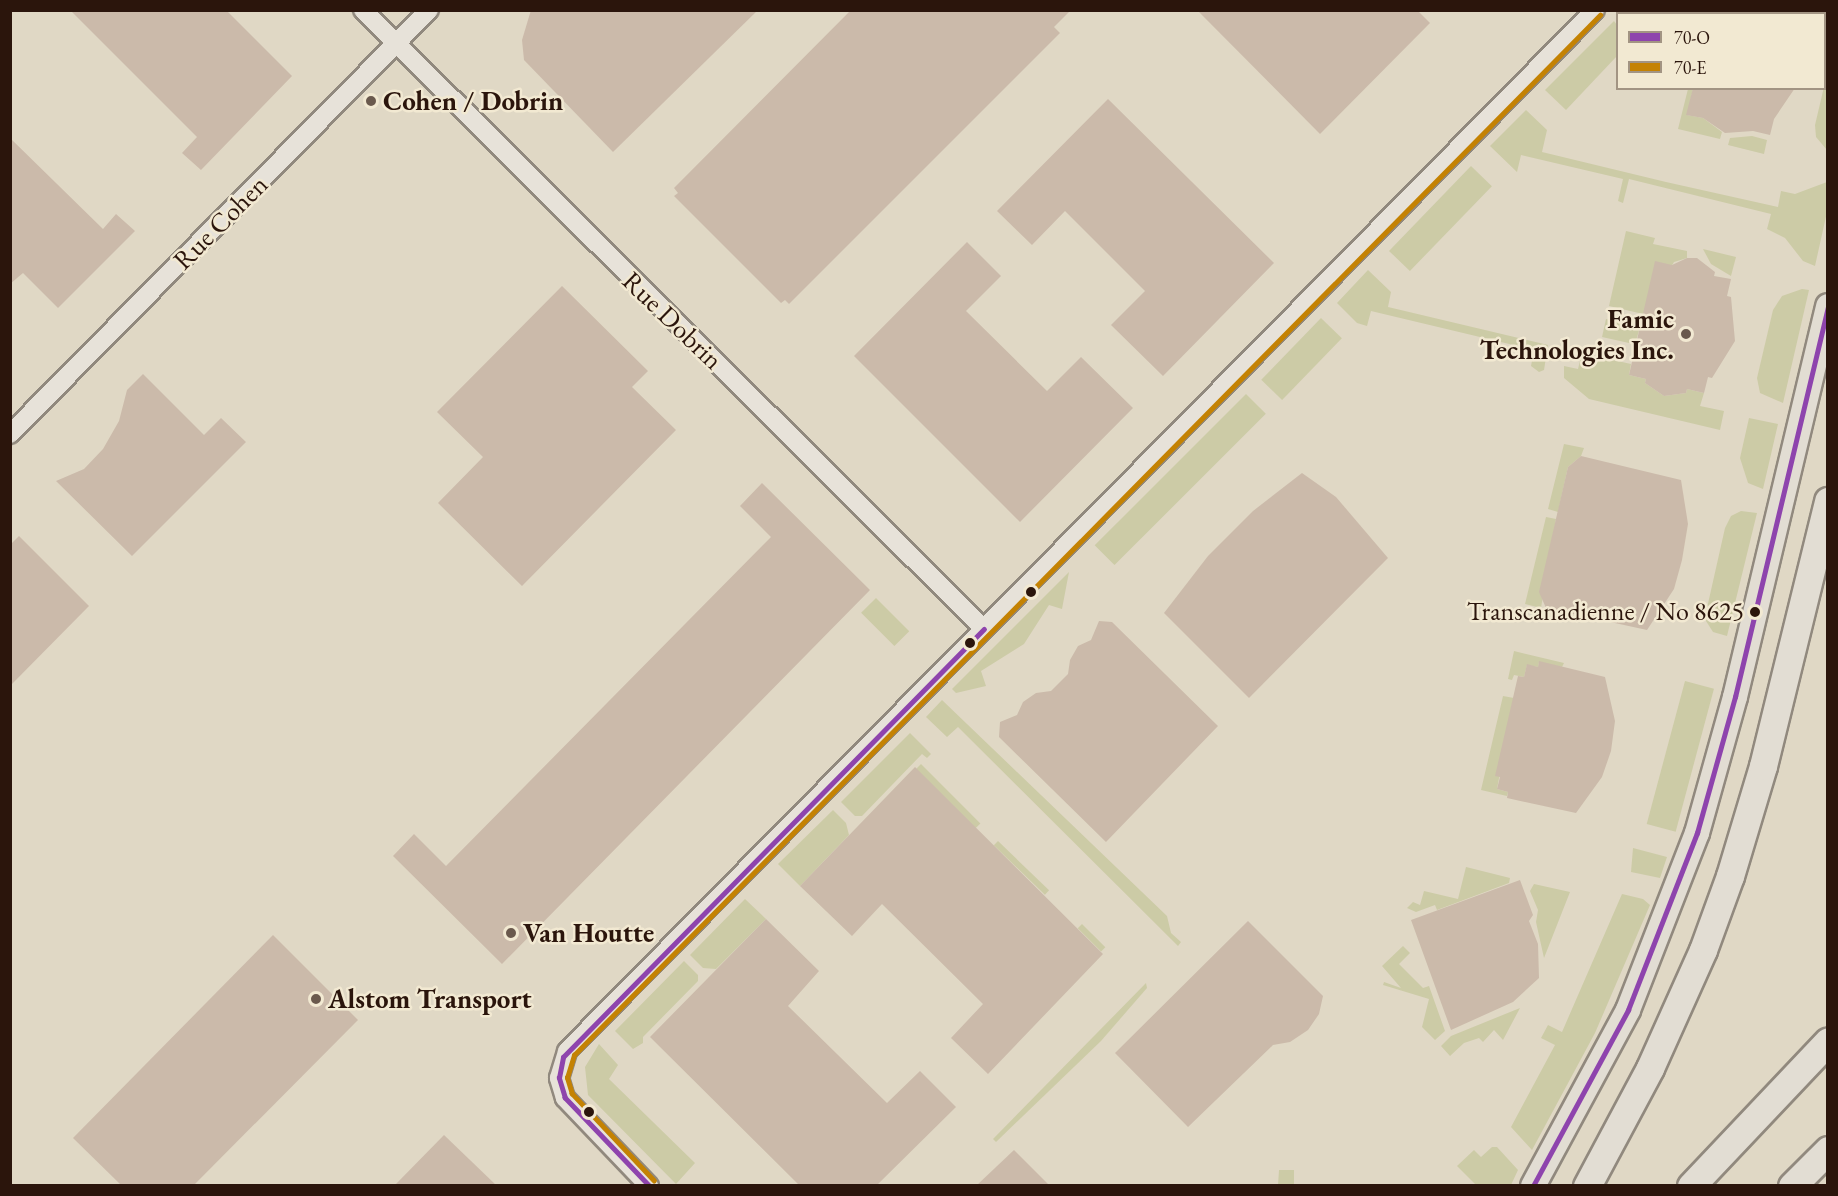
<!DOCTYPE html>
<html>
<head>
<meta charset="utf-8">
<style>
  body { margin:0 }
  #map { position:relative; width:1838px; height:1196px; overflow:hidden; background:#e0d8c5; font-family:"EB Garamond",serif }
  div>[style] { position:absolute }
  .green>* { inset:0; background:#cccba6; transform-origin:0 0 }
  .building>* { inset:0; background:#cbbaaa }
  .roads { filter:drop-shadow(2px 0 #91897e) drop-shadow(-2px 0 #91897e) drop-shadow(0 2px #91897e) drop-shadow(0 -2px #91897e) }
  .minor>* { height:18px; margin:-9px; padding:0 9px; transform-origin:9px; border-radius:9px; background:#e7e2d9 }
  .major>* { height:24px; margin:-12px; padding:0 12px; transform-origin:12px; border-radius:12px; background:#e2ddd3 }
  .highway>* { height:27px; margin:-13.5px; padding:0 13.5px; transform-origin:13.5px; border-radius:13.5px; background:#e2ddd3 }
  .bus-1>* { height:4.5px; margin:-2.25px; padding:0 2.25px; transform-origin:2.25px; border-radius:2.25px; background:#8e44ad }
  .bus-2>* { height:4.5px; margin:-2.25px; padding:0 2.25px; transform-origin:2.25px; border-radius:2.25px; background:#c48203 }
  .dots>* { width:16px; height:16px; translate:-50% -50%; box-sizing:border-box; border:3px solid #f2e9d2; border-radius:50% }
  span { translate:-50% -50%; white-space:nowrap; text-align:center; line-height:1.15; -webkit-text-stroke:5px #f2e9d2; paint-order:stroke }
  .bus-label { font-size:26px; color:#2b150c }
  .right { translate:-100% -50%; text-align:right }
  .poi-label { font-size:27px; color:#2b150c; font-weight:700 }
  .left { translate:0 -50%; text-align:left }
  .street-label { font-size:27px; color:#2b150c }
  .frame { position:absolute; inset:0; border:12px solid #2b150c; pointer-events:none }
  .legend { position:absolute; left:1616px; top:12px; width:210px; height:78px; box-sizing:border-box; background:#f2e9d2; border:2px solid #a29483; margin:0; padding:8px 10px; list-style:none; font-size:18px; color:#2b150c }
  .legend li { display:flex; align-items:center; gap:12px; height:30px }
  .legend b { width:30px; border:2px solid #a29483 }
</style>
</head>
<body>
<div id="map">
  <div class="green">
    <div style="clip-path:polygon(1614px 21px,1617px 25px,1617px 56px,1566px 110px,1545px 90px)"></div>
    <div style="clip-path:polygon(1827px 74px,1827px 150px,1816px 137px,1815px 125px)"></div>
    <div style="clip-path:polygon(1688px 89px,1693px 89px,1687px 115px,1703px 118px,1722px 132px,1720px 139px,1678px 129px)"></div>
    <div style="clip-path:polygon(1526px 110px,1547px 130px,1542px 152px,1666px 182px,1778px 207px,1781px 191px,1795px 194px,1827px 182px,1827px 212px,1815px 266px,1803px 261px,1785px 238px,1767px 229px,1771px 214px,1629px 179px,1623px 203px,1618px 201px,1623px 179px,1521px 155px,1517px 172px,1490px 146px)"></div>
    <div style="clip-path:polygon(1752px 136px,1767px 140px,1764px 154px,1728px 145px,1730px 138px)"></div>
    <div style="left:1471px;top:166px;width:29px;height:118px;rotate:44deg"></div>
    <div style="clip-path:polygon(1626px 231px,1655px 238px,1653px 244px,1687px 251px,1687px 258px,1674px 262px,1643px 314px,1609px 306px)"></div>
    <div style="clip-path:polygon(1703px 249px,1736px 257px,1731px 276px,1711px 264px)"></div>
    <div style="clip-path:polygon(1368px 270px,1391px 292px,1388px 307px,1548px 345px,1544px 370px,1539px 372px,1531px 366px,1534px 350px,1371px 311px,1367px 326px,1357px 323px,1337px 303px)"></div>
    <div style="clip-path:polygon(1802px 289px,1809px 290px,1783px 403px,1760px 393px,1757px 378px,1773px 310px,1782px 296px)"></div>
    <div style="left:1321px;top:318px;width:29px;height:86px;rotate:44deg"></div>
    <div style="clip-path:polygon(1606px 319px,1640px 327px,1636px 341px,1629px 343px,1602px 337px)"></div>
    <div style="clip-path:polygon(1582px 353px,1631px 364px,1629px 375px,1646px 379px,1645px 383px,1664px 396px,1686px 393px,1687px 389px,1704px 393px,1700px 406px,1724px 411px,1720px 430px,1589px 399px,1564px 378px,1564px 366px,1578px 369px)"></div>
    <div style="left:1246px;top:394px;width:28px;height:214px;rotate:45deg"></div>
    <div style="clip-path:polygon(1749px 418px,1778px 424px,1763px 489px,1748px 483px,1740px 458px)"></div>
    <div style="clip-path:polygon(1564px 444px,1584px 448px,1581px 456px,1568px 467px,1558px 512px,1548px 509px)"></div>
    <div style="clip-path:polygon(1741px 511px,1757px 513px,1727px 636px,1713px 632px,1706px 621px,1707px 608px,1725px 528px,1731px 516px)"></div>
    <div style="clip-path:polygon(1546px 517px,1556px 519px,1541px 608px,1525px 604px)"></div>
    <div style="clip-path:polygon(1069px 572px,1062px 609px,1049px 605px,1024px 644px,981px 671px,986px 686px,956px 693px,952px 689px)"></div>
    <div style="left:876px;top:598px;width:47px;height:21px;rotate:45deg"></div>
    <div style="clip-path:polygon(1514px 651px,1564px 663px,1562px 667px,1539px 662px,1538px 667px,1527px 665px,1524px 677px,1514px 675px,1512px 680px,1508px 679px)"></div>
    <div style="left:1685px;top:681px;width:30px;height:148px;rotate:15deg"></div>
    <div style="clip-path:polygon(1503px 696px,1514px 698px,1497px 789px,1508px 792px,1507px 796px,1481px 790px)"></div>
    <div style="clip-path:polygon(942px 700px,1167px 916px,1171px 933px,1181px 942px,1178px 946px,958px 727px,947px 737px,926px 717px)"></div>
    <div style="clip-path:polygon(910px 733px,931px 754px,927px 758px,922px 754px,862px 816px,855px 816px,841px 802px)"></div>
    <div style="left:921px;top:764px;width:84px;height:7px;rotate:45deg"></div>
    <div style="clip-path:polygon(833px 810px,846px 823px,849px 835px,800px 886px,778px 864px)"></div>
    <div style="left:998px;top:841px;width:71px;height:6px;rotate:44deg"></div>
    <div style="clip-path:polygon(1633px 848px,1667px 857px,1660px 878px,1631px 872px)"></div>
    <div style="clip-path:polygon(1466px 867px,1510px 878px,1509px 883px,1437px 910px,1435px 905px,1416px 912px,1407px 908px,1413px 902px,1420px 905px,1424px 891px,1458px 899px)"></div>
    <div style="clip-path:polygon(1534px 884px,1570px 892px,1544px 958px,1536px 922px,1538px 910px,1530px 891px)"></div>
    <div style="clip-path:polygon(1622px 894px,1643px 899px,1650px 905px,1595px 1033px,1532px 1150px,1511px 1127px,1555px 1045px,1541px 1038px,1548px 1025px,1562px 1032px)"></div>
    <div style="clip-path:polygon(745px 899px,766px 919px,716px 969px,703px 968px,690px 955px)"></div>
    <div style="left:1082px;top:924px;width:33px;height:6px;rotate:45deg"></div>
    <div style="clip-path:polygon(1403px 946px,1410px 953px,1399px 964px,1423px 988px,1429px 986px,1445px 1031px,1435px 1040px,1422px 1027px,1429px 999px,1383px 985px,1384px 982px,1401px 988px,1382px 966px)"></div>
    <div style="clip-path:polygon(684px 961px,698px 975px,698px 981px,643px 1037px,643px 1043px,633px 1049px,615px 1031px)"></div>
    <div style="clip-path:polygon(1146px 983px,1147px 988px,1101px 1041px,996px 1142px,993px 1139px)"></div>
    <div style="clip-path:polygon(1520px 1008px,1503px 1040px,1494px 1030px,1483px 1042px,1479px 1038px,1464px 1043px,1450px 1056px,1441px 1046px,1451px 1036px)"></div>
    <div style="clip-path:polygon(599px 1044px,618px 1065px,609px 1079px,695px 1163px,676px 1184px,588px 1095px,585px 1067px)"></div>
    <div style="clip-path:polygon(1492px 1147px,1497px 1147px,1518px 1170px,1511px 1185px,1476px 1185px,1457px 1166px,1474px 1150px,1481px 1157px)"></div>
    <div style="clip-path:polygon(1279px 1170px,1294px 1170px,1294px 1185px,1222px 1185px,1278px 1185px)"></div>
  </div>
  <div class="building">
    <div style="clip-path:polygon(70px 10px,226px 10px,292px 76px,201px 170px,182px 153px,197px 137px)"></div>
    <div style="clip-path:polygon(531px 10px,758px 10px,613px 152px,524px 60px,522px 40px)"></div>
    <div style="clip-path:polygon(851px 10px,1071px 10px,1054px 27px,1060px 33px,789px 304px,785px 300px,781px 303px,674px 196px,678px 193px,674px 188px)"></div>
    <div style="clip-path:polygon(1197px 10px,1417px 10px,1430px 23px,1320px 134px)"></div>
    <div style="clip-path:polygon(1693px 88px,1795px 88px,1774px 119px,1770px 135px,1753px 131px,1725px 133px,1703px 118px,1686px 115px)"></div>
    <div style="clip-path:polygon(1108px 99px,1274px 263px,1163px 376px,1111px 325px,1145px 291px,1065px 211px,1032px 245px,997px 211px)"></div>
    <div style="clip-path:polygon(10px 138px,103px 229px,116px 214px,135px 231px,58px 308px,23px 273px,10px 284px)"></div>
    <div style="clip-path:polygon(967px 242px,1001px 276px,966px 311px,1047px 391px,1081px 357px,1133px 408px,1020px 522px,854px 356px)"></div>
    <div style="clip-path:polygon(1687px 258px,1697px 258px,1715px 272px,1714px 276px,1731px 279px,1727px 296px,1731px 297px,1735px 341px,1712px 378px,1708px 377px,1704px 393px,1687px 389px,1686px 393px,1664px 396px,1645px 383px,1646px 379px,1629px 375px,1655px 261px,1672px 265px)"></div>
    <div style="clip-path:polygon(562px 286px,648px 371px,632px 387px,676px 430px,522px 586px,438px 503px,483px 457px,437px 412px)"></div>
    <div style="clip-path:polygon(143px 374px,204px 435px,221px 418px,246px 442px,132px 556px,56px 481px,84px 469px,103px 449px,119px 421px,127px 390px)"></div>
    <div style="clip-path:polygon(1581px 456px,1681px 480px,1688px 524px,1682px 560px,1674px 589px,1647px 630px,1546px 608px,1539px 592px,1568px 467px)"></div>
    <div style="clip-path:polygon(1302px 473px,1336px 497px,1388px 558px,1249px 698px,1164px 613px,1208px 556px,1253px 511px)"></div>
    <div style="clip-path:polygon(762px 483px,870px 590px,502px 964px,393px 856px,414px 834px,446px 866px,771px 537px,740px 506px)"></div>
    <div style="clip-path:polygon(19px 536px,89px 606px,10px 686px,10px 545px)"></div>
    <div style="clip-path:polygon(1099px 621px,1112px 622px,1218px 726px,1106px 842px,999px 737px,1000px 722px,1017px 715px,1023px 702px,1036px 693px,1051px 691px,1068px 674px,1070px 660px,1078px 646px,1091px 640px)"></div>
    <div style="clip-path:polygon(1539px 661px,1605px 677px,1615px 721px,1611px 751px,1602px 777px,1576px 813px,1507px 798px,1508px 792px,1497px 789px,1500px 777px,1495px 776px,1518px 676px,1524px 677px,1527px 664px,1538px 667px)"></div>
    <div style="clip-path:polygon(915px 767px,1103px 954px,988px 1074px,951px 1038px,983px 1004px,882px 904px,852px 936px,800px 886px)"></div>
    <div style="clip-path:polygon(1520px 880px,1533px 915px,1529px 921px,1538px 944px,1539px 978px,1513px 1002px,1451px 1030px,1411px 920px)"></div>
    <div style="clip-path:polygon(766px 919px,819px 971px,788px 1006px,887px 1103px,920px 1071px,956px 1107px,877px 1185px,799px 1185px,650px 1037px)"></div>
    <div style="clip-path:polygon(1248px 921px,1323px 996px,1319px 1014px,1308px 1030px,1290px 1042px,1273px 1045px,1188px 1127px,1115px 1053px)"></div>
    <div style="clip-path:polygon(273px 935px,358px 1020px,194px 1185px,121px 1185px,73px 1138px)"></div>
    <div style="clip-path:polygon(444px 1135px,496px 1185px,395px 1185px)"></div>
    <div style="clip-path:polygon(1014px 1150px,1049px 1185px,977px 1185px)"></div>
  </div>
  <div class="roads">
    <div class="minor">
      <div style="left:363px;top:10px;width:877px;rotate:44.91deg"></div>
      <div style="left:10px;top:434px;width:596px;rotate:-45.34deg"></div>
      <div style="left:649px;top:1186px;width:122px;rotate:-133.7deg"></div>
      <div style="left:565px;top:1098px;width:21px;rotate:-107deg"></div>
      <div style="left:559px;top:1078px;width:28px;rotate:-73deg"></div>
      <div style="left:567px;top:1051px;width:1463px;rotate:-45.36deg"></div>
    </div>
    <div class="major">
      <div style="left:1533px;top:1186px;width:200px;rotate:-61.6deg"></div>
      <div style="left:1628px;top:1010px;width:190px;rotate:-68.7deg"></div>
      <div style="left:1697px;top:833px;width:141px;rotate:-74.4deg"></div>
      <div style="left:1735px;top:697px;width:402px;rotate:-76.6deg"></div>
    </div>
    <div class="highway">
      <div style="left:1587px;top:1186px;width:134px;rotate:-61.9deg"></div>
      <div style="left:1650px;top:1068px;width:129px;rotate:-65.8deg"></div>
      <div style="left:1703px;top:950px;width:79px;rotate:-70deg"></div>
      <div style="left:1730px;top:876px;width:115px;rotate:-73.3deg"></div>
      <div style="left:1763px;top:766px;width:273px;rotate:-76.2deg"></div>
      <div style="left:1691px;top:1186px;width:199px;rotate:-46.6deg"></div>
      <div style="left:1792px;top:1186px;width:51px;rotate:-45deg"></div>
    </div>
  </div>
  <div class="bus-1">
    <div style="left:649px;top:1186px;width:122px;rotate:-133.7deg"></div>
    <div style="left:565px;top:1098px;width:21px;rotate:-107deg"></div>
    <div style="left:559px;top:1078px;width:21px;rotate:-79deg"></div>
    <div style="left:563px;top:1057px;width:600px;rotate:-45.47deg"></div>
    <div style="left:1533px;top:1186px;width:200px;rotate:-61.6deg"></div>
    <div style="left:1628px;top:1010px;width:190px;rotate:-68.7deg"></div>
    <div style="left:1697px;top:833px;width:141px;rotate:-74.4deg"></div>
    <div style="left:1735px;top:697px;width:400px;rotate:-76.6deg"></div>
  </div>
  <div class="bus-2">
    <div style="left:654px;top:1181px;width:120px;rotate:-133.3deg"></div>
    <div style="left:572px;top:1094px;width:17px;rotate:-107deg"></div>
    <div style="left:567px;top:1078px;width:24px;rotate:-73deg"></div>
    <div style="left:574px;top:1055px;width:1461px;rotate:-45.39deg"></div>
  </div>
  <div class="dots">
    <div style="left:371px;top:101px;background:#6a594d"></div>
    <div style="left:1686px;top:334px;background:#6a594d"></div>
    <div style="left:1031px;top:592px;background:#2b150c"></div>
    <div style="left:1755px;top:612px;background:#2b150c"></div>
    <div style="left:970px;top:643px;background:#2b150c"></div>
    <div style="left:511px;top:933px;background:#6a594d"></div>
    <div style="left:316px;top:999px;background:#6a594d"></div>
    <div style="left:589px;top:1112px;background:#2b150c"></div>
  </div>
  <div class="bus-label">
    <span class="right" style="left:1744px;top:612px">Transcanadienne / No 8625</span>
  </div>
  <div class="poi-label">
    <span class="left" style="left:383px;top:101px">Cohen / Dobrin</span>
    <span class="right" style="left:1674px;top:334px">Famic<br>Technologies Inc.</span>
    <span class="left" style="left:523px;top:933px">Van Houtte</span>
    <span class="left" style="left:328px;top:999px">Alstom Transport</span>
  </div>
  <div class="street-label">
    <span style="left:220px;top:222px;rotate:-45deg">Rue Cohen</span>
    <span style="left:673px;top:320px;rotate:44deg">Rue Dobrin</span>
  </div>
  <div class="frame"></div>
  <ul class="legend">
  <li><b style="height:8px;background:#8e44ad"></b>70-O</li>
  <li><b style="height:8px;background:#c48203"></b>70-E</li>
  </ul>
</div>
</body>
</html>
